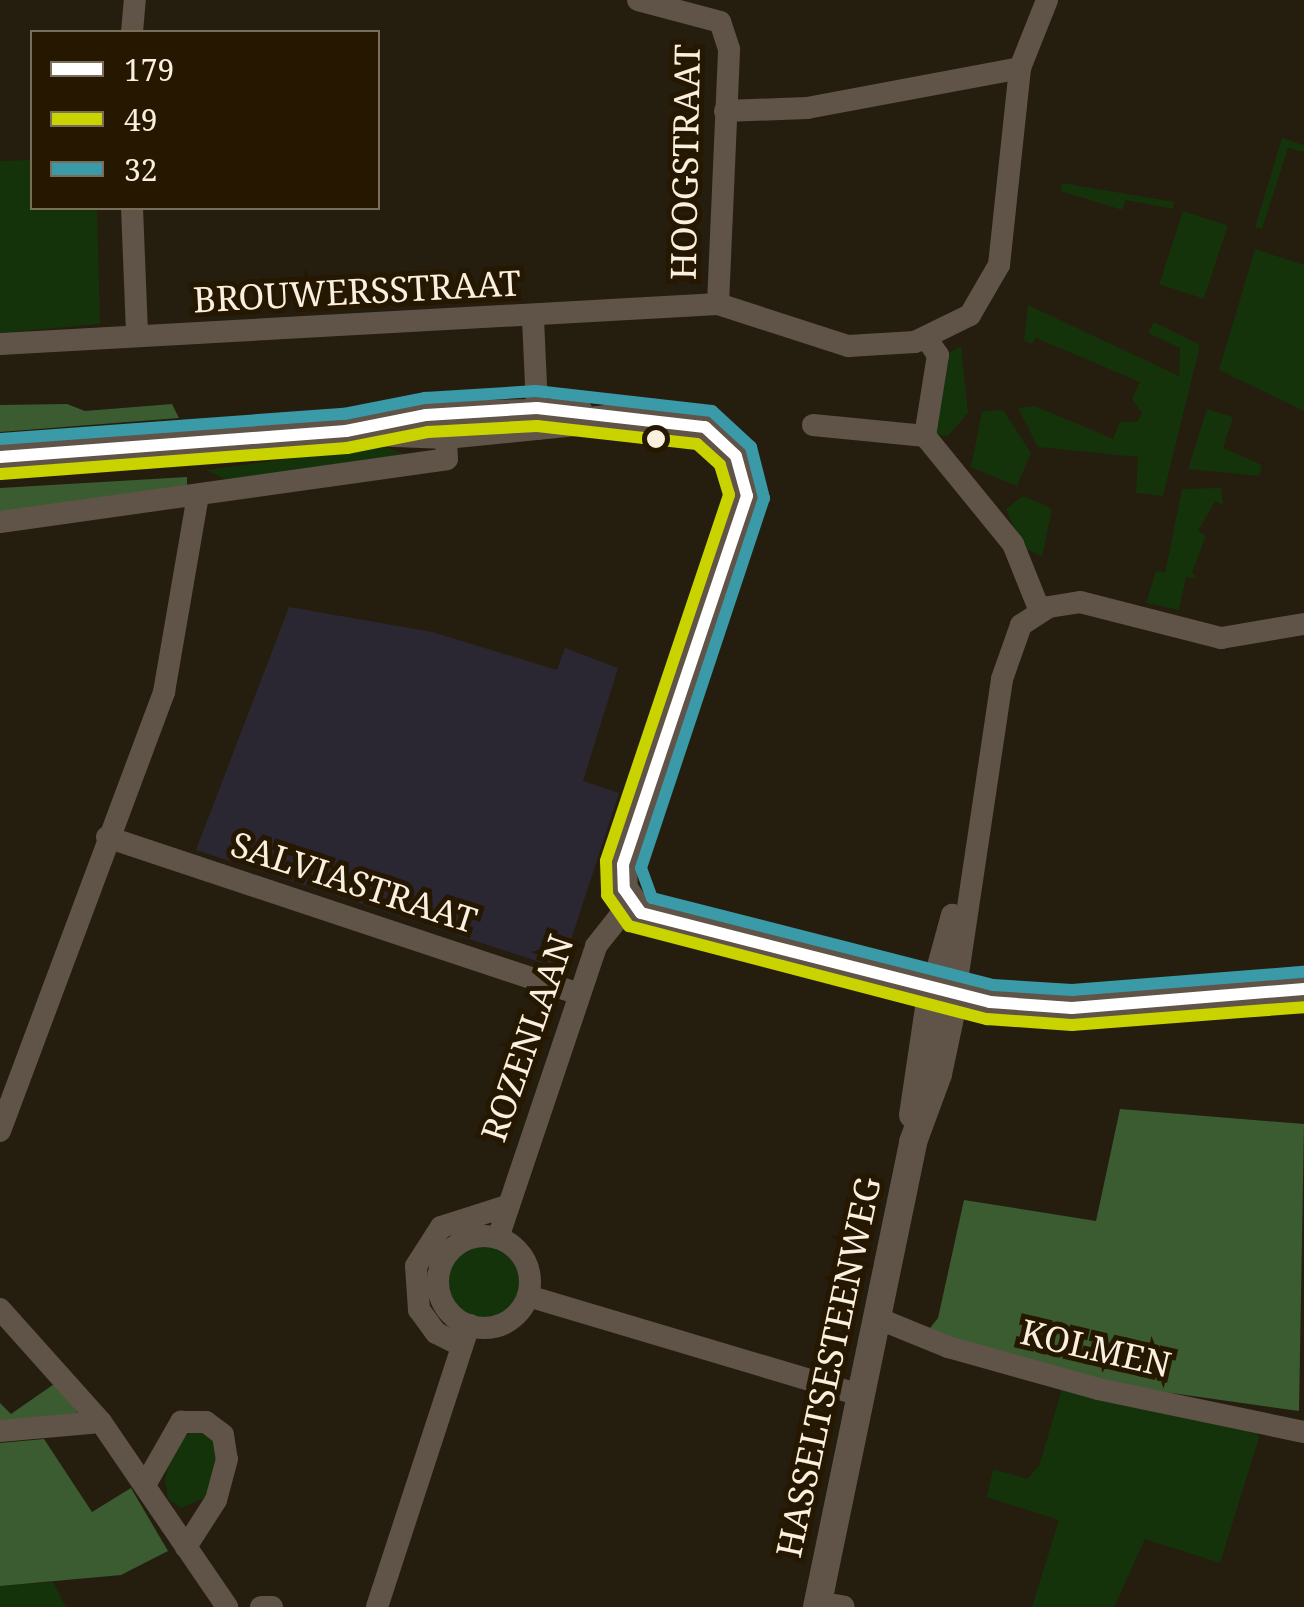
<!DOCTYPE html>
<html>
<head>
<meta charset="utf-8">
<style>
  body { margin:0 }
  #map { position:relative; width:1304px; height:1607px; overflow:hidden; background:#251d0e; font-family:"Noto Serif",serif }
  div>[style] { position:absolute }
  .education>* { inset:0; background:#2b2732 }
  .green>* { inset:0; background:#15330b; transform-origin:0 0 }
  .round { border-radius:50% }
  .forest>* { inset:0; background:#3b5c31 }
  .minor>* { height:22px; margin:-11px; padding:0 11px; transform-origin:11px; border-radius:11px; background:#605348 }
  .minor>.ring { margin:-11px; padding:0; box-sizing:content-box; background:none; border:22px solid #605348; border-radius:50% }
  .tertiary>* { height:28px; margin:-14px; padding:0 14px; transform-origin:14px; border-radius:14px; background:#605348 }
  .bus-1>* { height:12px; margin:-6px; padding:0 6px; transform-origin:6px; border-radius:6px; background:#fff }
  .bus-2>* { height:12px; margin:-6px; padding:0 6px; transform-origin:6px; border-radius:6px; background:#c8d300 }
  .bus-3>* { height:12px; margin:-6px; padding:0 6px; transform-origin:6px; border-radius:6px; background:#3a9aa8 }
  .dots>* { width:28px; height:28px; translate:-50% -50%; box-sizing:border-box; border:5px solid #251700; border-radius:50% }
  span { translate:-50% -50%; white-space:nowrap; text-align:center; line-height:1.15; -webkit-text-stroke:10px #251700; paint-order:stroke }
  .street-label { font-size:35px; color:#faf0e0 }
  .legend { position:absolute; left:30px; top:30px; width:350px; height:180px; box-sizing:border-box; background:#251700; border:2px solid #7a6e5a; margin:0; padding:12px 18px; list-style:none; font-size:30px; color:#faf0e0 }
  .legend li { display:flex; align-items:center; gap:20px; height:50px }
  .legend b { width:50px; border:2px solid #7a6e5a }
</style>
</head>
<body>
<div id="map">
  <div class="education">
    <div style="clip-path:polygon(289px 607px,432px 632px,557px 670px,565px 648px,618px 668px,583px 781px,619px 793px,564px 961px,546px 964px,196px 850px)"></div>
  </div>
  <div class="green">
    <div style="clip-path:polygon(1282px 138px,1304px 145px,1304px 152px,1288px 148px,1262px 229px,1255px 227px)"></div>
    <div style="clip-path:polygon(32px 160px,32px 208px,97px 208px,100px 324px,0 333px,0 161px)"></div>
    <div style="clip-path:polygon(1062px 183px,1174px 202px,1173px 209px,1126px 200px,1122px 210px,1061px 191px)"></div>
    <div style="left:1183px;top:211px;width:47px;height:77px;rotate:18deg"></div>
    <div style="clip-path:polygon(1255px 249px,1304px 265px,1304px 411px,1219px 370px)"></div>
    <div style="clip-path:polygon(1028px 305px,1179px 376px,1180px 348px,1148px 333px,1154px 322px,1200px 345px,1163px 496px,1136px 493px,1138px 457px,1038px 447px,1018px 408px,1035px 406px,1113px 439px,1120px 422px,1137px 422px,1142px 413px,1132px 399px,1140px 382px,1036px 338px,1032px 344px,1024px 341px)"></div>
    <div style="clip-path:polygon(961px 346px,968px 413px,948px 436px,935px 435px,947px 354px)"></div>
    <div style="clip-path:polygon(1207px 409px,1233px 417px,1223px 448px,1262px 465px,1259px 476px,1188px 469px)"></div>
    <div style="clip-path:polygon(1003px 410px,1031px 453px,1017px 486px,971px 467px,982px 411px)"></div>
    <div style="clip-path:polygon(346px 441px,347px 445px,0 473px,0 468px)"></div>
    <div style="clip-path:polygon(382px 446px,405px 454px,227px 480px,206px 470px)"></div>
    <div style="clip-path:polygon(1221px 488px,1223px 505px,1215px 501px,1198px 531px,1206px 536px,1192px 572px,1197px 579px,1186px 577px,1179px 610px,1146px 603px,1156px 571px,1165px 573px,1182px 489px)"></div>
    <div style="clip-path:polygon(1023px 496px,1052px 509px,1042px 557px,1021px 546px,1006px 509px)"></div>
    <div class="round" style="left:448px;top:1246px;width:72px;height:72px"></div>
    <div style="clip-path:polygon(1063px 1386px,1253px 1426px,1259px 1438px,1220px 1563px,1145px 1539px,1114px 1607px,1032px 1607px,1059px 1520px,987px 1497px,993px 1469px,1027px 1479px,1039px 1466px)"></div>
    <div style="clip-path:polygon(196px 1429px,219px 1444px,207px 1497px,181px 1508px,168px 1499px,165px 1478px,176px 1443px)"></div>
    <div style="clip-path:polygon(53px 1582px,66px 1607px,0 1607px,0 1586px)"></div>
  </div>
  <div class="forest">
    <div style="clip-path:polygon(67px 404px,85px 411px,172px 404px,179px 418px,0 432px,0 405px)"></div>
    <div style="clip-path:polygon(187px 477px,187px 489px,0 512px,0 488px)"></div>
    <div style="clip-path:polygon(1120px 1109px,1304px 1124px,1299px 1411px,1101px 1383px,944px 1340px,930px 1328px,938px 1318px,964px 1200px,1096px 1221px)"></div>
    <div style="clip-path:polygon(57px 1382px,79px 1415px,0 1423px,0 1403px,11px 1414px)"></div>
    <div style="clip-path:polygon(44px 1439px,92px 1512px,131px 1488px,168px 1551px,121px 1575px,0 1586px,0 1443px)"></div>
  </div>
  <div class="minor">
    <div style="left:638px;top:0;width:85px;rotate:15deg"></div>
    <div style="left:132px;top:32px;width:32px;rotate:-85deg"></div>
    <div style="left:725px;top:111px;width:82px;rotate:-2.1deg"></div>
    <div style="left:807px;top:108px;width:217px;rotate:-10.6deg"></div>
    <div style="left:132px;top:208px;width:126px;rotate:87.7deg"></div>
    <div style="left:718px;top:304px;width:137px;rotate:17.9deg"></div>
    <div style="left:848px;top:346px;width:67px;rotate:-3.4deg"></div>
    <div style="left:915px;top:342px;width:61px;rotate:-26.1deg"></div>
    <div style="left:970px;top:315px;width:58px;rotate:-59.9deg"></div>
    <div style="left:999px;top:265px;width:198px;rotate:-83.9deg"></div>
    <div style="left:1020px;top:68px;width:73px;rotate:-68.3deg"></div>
    <div style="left:718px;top:304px;width:255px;rotate:-87.5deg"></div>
    <div style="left:729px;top:49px;width:28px;rotate:-108deg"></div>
    <div style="left:533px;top:319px;width:110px;rotate:87.4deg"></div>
    <div style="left:0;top:344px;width:719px;rotate:-3.19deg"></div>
    <div style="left:813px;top:425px;width:113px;rotate:5.6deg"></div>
    <div style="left:925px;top:436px;width:139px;rotate:50.8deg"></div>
    <div style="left:1013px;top:544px;width:72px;rotate:68.1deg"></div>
    <div style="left:925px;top:436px;width:82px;rotate:-80.9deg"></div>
    <div style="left:938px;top:355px;width:19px;rotate:-125deg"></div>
    <div style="left:0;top:522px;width:451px;rotate:-8deg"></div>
    <div style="left:447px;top:459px;width:40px;rotate:-92.9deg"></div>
    <div style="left:107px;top:837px;width:496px;rotate:18.4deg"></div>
    <div style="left:932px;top:988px;width:76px;rotate:-74.7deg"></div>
    <div style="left:955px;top:994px;width:318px;rotate:-81.5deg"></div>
    <div style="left:1002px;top:679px;width:57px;rotate:-70.6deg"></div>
    <div style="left:1021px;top:625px;width:33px;rotate:-33deg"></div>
    <div style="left:1049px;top:607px;width:31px;rotate:-9deg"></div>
    <div style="left:1080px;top:602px;width:146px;rotate:14.3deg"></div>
    <div style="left:1221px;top:638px;width:84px;rotate:-9.6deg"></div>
    <div style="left:0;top:1131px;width:469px;rotate:-69.5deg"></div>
    <div style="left:164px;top:692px;width:200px;rotate:-80.2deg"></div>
    <div class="ring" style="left:438px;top:1236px;width:70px;height:70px"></div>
    <div style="left:498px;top:1238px;width:308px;rotate:-71.4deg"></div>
    <div style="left:596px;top:946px;width:56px;rotate:-51.5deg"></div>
    <div style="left:528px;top:1296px;width:346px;rotate:16.6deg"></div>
    <div style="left:0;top:1309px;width:152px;rotate:48.2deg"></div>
    <div style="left:101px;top:1422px;width:224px;rotate:55.7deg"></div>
    <div style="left:877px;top:1318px;width:77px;rotate:22.2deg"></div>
    <div style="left:948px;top:1347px;width:156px;rotate:15.6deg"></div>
    <div style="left:1098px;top:1389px;width:210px;rotate:11.8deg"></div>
    <div style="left:462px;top:1346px;width:29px;rotate:-153deg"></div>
    <div style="left:436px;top:1333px;width:29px;rotate:-126deg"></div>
    <div style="left:419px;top:1310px;width:44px;rotate:-93.9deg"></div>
    <div style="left:416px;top:1266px;width:46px;rotate:-57.3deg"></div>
    <div style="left:441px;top:1227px;width:69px;rotate:-17.7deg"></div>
    <div style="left:0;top:1431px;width:101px;rotate:-5.1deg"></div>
    <div style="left:145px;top:1485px;width:73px;rotate:-60.3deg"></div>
    <div style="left:181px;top:1422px;width:25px"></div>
    <div style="left:206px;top:1422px;width:21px;rotate:37deg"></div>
    <div style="left:223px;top:1435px;width:24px;rotate:81deg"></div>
    <div style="left:227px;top:1459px;width:42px;rotate:105deg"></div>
    <div style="left:216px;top:1500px;width:56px;rotate:122.6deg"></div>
    <div style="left:817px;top:1602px;width:27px;rotate:10deg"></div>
    <div style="left:261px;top:1607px;width:11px"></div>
    <div style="left:377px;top:1607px;width:297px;rotate:-71.9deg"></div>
  </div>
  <div class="tertiary">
    <div style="left:346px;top:431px;width:100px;rotate:2.3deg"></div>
    <div style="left:446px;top:435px;width:160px;rotate:-5.7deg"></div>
    <div style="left:605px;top:419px;width:76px;rotate:2.3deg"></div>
    <div style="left:681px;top:422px;width:33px;rotate:16deg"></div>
    <div style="left:713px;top:431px;width:34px;rotate:47deg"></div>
    <div style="left:736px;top:456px;width:33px;rotate:70deg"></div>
    <div style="left:747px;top:487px;width:32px;rotate:101deg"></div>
    <div style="left:741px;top:518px;width:367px;rotate:108.8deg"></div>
    <div style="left:623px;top:865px;width:24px;rotate:88deg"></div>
    <div style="left:624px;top:889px;width:29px;rotate:55deg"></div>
    <div style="left:641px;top:913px;width:360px;rotate:14.3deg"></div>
    <div style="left:990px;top:1002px;width:82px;rotate:4.2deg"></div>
    <div style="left:1072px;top:1008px;width:233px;rotate:-4.7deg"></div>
    <div style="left:0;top:457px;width:347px;rotate:-4.3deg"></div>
    <div style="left:346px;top:431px;width:82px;rotate:-11.3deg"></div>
    <div style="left:426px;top:415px;width:153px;rotate:-1.1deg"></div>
    <div style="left:913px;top:1115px;width:128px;rotate:-81.5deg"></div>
    <div style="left:817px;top:1607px;width:475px;rotate:-78.3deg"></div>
    <div style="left:913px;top:1142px;width:72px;rotate:-69.8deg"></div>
    <div style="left:938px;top:1074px;width:82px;rotate:-78deg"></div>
  </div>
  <div class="bus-1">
    <div style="left:0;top:457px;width:347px;rotate:-4.3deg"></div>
    <div style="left:346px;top:431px;width:82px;rotate:-11.3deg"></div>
    <div style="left:426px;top:415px;width:111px;rotate:-3.6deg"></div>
    <div style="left:537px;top:408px;width:169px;rotate:6.5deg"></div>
    <div style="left:705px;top:427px;width:42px;rotate:43.1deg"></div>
    <div style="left:736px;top:456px;width:41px;rotate:74.6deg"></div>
    <div style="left:747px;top:496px;width:389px;rotate:108.6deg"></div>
    <div style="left:623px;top:865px;width:24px;rotate:88deg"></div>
    <div style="left:624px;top:889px;width:29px;rotate:55deg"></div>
    <div style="left:641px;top:913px;width:360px;rotate:14.3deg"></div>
    <div style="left:990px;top:1002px;width:82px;rotate:4.2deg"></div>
    <div style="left:1072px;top:1008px;width:233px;rotate:-4.7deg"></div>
  </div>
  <div class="bus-2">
    <div style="left:1px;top:474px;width:347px;rotate:-4.3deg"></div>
    <div style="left:347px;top:448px;width:83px;rotate:-11.2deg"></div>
    <div style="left:428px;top:432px;width:109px;rotate:-3.2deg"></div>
    <div style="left:537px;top:426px;width:161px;rotate:6.4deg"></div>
    <div style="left:697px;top:444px;width:31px;rotate:42deg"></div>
    <div style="left:720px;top:465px;width:31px;rotate:73deg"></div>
    <div style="left:729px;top:495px;width:386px;rotate:108.6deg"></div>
    <div style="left:606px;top:861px;width:34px;rotate:88deg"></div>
    <div style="left:607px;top:895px;width:38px;rotate:55deg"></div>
    <div style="left:629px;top:926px;width:370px;rotate:14.6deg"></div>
    <div style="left:987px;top:1019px;width:85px;rotate:4deg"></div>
    <div style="left:1072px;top:1025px;width:233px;rotate:-4.4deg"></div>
  </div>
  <div class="bus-3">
    <div style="left:0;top:439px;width:345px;rotate:-4.2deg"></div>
    <div style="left:344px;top:414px;width:83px;rotate:-11.2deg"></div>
    <div style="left:425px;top:398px;width:111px;rotate:-3.6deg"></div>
    <div style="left:536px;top:391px;width:177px;rotate:6.5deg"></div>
    <div style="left:712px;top:411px;width:53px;rotate:42.7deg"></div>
    <div style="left:751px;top:447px;width:53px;rotate:75.7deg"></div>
    <div style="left:764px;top:498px;width:390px;rotate:108.4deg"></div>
    <div style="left:641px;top:868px;width:32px;rotate:70deg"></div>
    <div style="left:652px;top:898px;width:352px;rotate:14.3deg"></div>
    <div style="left:993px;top:985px;width:79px;rotate:3.6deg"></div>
    <div style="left:1072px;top:990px;width:232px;rotate:-4.5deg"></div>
  </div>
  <div class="dots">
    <div style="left:656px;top:439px;background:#faf0e0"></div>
  </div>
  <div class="street-label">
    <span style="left:685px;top:162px;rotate:-89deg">HOOGSTRAAT</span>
    <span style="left:357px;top:291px;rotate:-3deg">BROUWERSSTRAAT</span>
    <span style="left:354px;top:882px;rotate:18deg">SALVIASTRAAT</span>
    <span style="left:527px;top:1038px;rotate:-71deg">ROZENLAAN</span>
    <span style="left:1096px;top:1348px;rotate:13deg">KOLMEN</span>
    <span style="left:828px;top:1367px;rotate:-78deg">HASSELTSESTEENWEG</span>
  </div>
  <ul class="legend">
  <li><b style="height:12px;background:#fff"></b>179</li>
  <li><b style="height:12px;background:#c8d300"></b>49</li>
  <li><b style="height:12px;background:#3a9aa8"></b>32</li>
  </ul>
</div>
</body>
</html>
